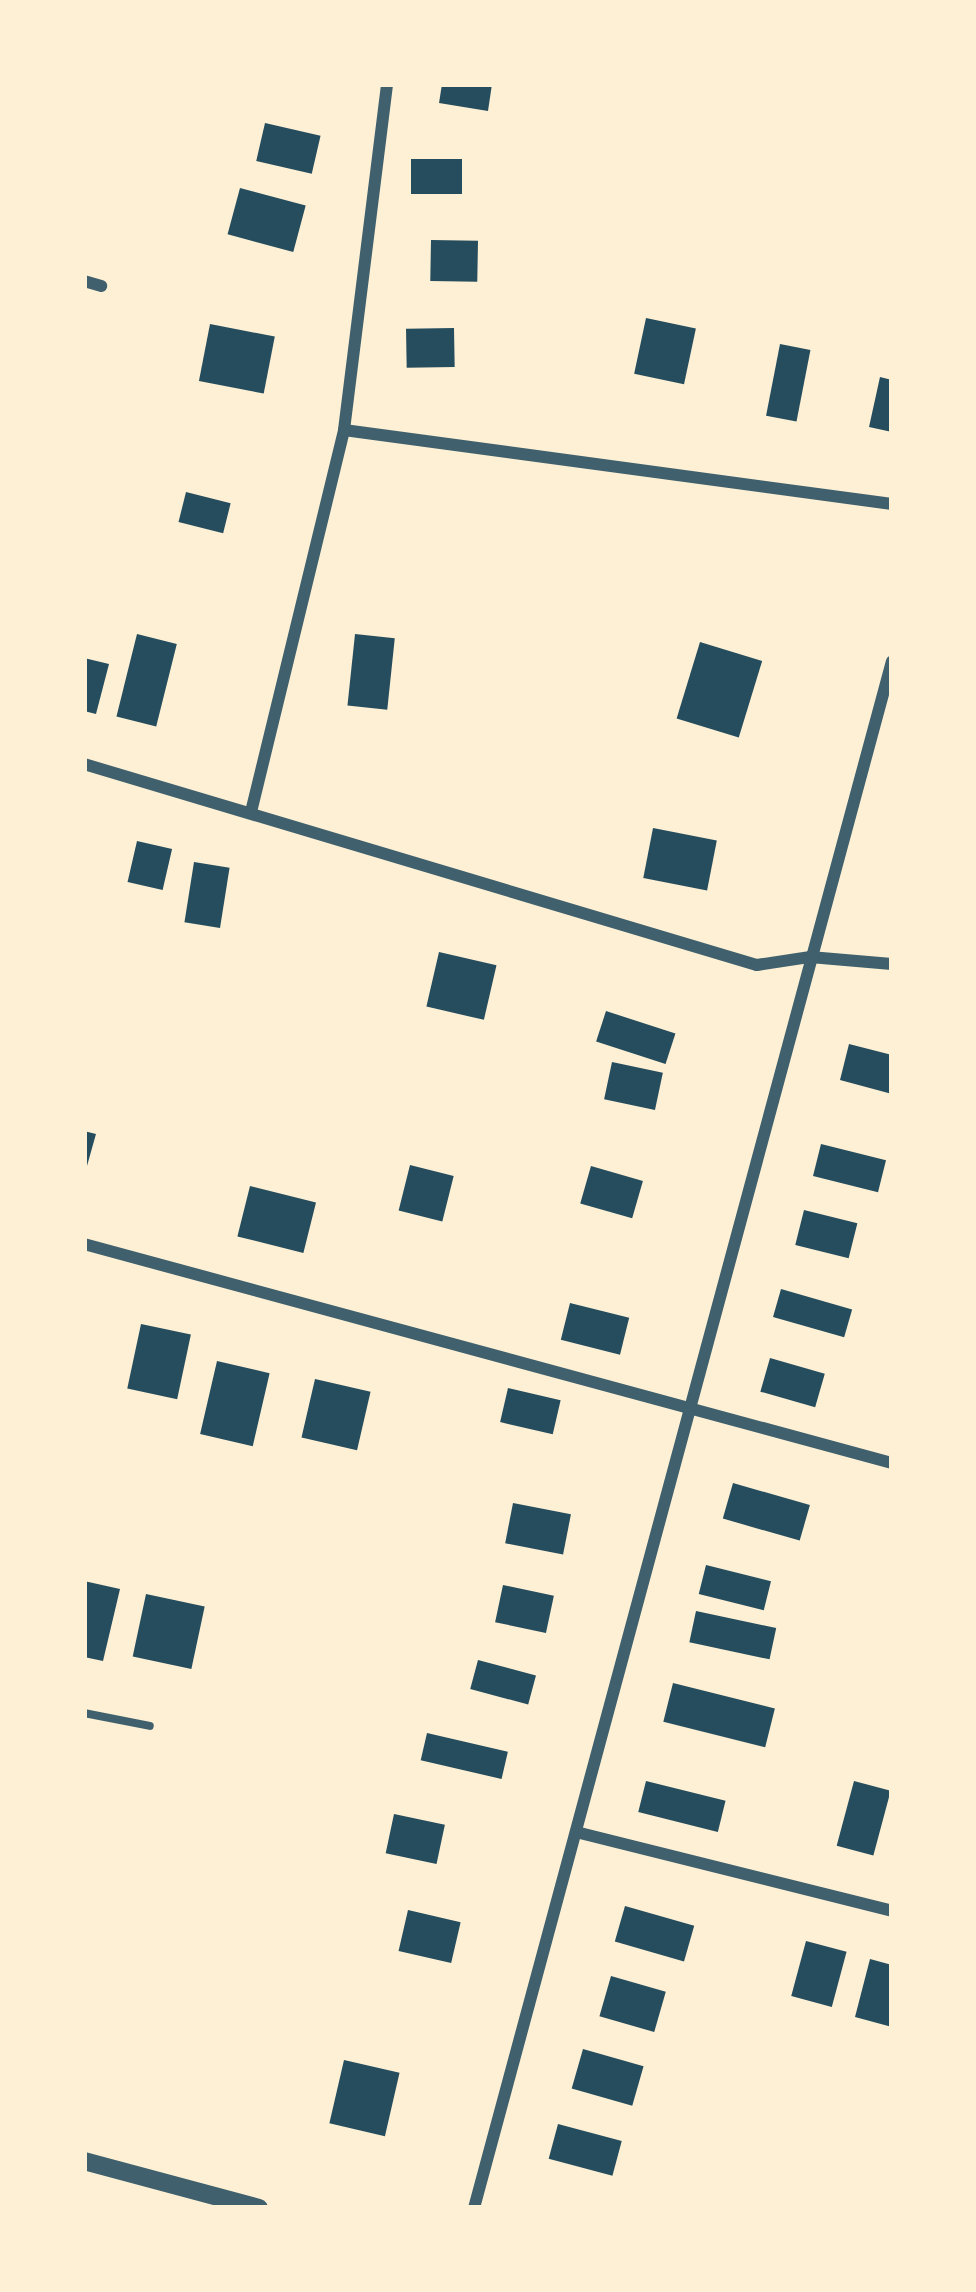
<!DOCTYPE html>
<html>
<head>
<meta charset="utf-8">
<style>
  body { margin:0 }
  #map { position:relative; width:976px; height:2292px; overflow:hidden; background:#fdf0d5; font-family:"Sofia Sans Condensed",sans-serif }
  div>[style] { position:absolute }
  .building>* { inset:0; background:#264d5e; transform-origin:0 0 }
  .service>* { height:8px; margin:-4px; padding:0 4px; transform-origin:4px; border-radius:4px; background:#3f606c }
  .minor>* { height:12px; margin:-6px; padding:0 6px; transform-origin:6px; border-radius:6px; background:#3f606c }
  .tertiary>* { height:18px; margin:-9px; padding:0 9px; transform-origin:9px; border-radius:9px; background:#3f606c }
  span { translate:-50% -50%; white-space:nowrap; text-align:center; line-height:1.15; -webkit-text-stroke:10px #fdf0d5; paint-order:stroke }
  .frame { position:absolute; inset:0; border:87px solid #fdf0d5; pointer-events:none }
</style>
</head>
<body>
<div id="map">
  <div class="building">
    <div style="clip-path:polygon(442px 84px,492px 84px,488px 111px,439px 103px)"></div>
    <div style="left:265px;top:123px;width:57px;height:39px;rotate:13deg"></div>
    <div style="left:411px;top:159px;width:51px;height:35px"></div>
    <div style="left:240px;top:188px;width:68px;height:48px;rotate:15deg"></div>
    <div style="left:431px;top:240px;width:47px;height:41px;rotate:1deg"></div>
    <div style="left:646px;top:318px;width:51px;height:57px;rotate:12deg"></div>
    <div style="left:210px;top:324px;width:66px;height:58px;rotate:11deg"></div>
    <div style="left:454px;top:328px;width:39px;height:48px;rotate:89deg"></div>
    <div style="left:780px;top:344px;width:31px;height:73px;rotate:11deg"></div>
    <div style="clip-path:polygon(880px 377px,892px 380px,892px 432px,869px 427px)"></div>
    <div style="left:186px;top:492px;width:46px;height:31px;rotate:14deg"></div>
    <div style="left:137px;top:634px;width:41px;height:85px;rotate:14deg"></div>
    <div style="left:355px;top:634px;width:40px;height:72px;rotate:6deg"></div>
    <div style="left:700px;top:642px;width:65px;height:80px;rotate:17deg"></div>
    <div style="clip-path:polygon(84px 658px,109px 664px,96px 714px,84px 711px)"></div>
    <div style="left:653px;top:828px;width:65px;height:51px;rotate:11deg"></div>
    <div style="left:137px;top:841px;width:36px;height:42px;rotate:13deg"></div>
    <div style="left:194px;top:862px;width:36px;height:61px;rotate:9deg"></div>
    <div style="left:439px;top:952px;width:59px;height:56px;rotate:13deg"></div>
    <div style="left:606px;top:1011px;width:73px;height:32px;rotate:18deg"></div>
    <div style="clip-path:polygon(849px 1044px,892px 1055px,892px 1094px,840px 1080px)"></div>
    <div style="left:612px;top:1062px;width:52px;height:38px;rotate:12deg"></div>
    <div style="clip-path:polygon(84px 1131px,96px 1134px,85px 1173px,84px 1173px)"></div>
    <div style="left:821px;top:1144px;width:67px;height:33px;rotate:14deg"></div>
    <div style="left:410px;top:1165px;width:45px;height:47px;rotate:14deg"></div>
    <div style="left:591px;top:1166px;width:54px;height:39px;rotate:16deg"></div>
    <div style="left:250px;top:1186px;width:68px;height:52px;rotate:14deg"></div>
    <div style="left:804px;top:1210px;width:55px;height:36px;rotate:14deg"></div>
    <div style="left:781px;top:1289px;width:74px;height:29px;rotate:16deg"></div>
    <div style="left:570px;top:1303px;width:61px;height:38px;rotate:14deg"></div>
    <div style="left:141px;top:1324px;width:51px;height:66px;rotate:12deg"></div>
    <div style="left:770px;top:1358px;width:57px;height:35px;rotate:16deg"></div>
    <div style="left:217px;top:1361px;width:54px;height:75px;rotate:13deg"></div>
    <div style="left:315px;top:1379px;width:57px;height:60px;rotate:13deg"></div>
    <div style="left:508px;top:1388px;width:54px;height:35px;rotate:13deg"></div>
    <div style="left:733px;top:1483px;width:80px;height:37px;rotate:16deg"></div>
    <div style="left:513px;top:1503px;width:59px;height:41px;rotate:11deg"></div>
    <div style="left:706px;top:1565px;width:67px;height:30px;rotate:14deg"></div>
    <div style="clip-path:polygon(84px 1581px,120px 1589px,103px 1661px,84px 1657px)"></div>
    <div style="left:503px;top:1585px;width:52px;height:38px;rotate:12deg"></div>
    <div style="left:146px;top:1594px;width:60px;height:64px;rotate:12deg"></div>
    <div style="left:696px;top:1611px;width:82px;height:32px;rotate:12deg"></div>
    <div style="left:478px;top:1660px;width:60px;height:30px;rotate:15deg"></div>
    <div style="left:673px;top:1683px;width:105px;height:40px;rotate:14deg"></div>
    <div style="left:427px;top:1733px;width:83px;height:28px;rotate:13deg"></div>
    <div style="left:646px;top:1781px;width:82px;height:32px;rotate:14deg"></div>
    <div style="left:854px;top:1781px;width:38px;height:67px;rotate:15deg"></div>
    <div style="left:394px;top:1814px;width:52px;height:40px;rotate:12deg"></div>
    <div style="left:625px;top:1906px;width:72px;height:37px;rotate:16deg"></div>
    <div style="left:408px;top:1910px;width:54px;height:42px;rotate:13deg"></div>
    <div style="left:806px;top:1941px;width:42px;height:57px;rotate:15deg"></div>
    <div style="clip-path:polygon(870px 1959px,892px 1965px,892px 2027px,855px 2017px)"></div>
    <div style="left:611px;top:1976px;width:57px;height:42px;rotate:16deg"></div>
    <div style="left:583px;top:2049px;width:63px;height:41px;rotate:16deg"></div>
    <div style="left:344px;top:2060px;width:57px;height:65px;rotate:13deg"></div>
    <div style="left:558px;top:2124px;width:66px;height:36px;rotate:15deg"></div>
  </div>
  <div class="service">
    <div style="left:84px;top:1713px;width:67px;rotate:11.1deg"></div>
  </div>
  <div class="minor">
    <div style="left:84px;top:281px;width:18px;rotate:16deg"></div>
    <div style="left:344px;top:430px;width:553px;rotate:7.69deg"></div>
    <div style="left:84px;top:764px;width:702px;rotate:16.63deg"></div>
    <div style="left:757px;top:965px;width:54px;rotate:-8.6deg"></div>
    <div style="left:810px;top:957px;width:82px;rotate:4.9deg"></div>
    <div style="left:251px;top:812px;width:393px;rotate:-76.3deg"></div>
    <div style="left:344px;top:430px;width:349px;rotate:-82.9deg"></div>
    <div style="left:84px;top:1244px;width:837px;rotate:15.17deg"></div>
    <div style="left:576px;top:1832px;width:326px;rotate:14deg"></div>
    <div style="left:474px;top:2208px;width:1602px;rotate:-74.88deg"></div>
  </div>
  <div class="tertiary">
    <div style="left:84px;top:2161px;width:181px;rotate:15deg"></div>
  </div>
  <div class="frame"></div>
</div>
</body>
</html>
